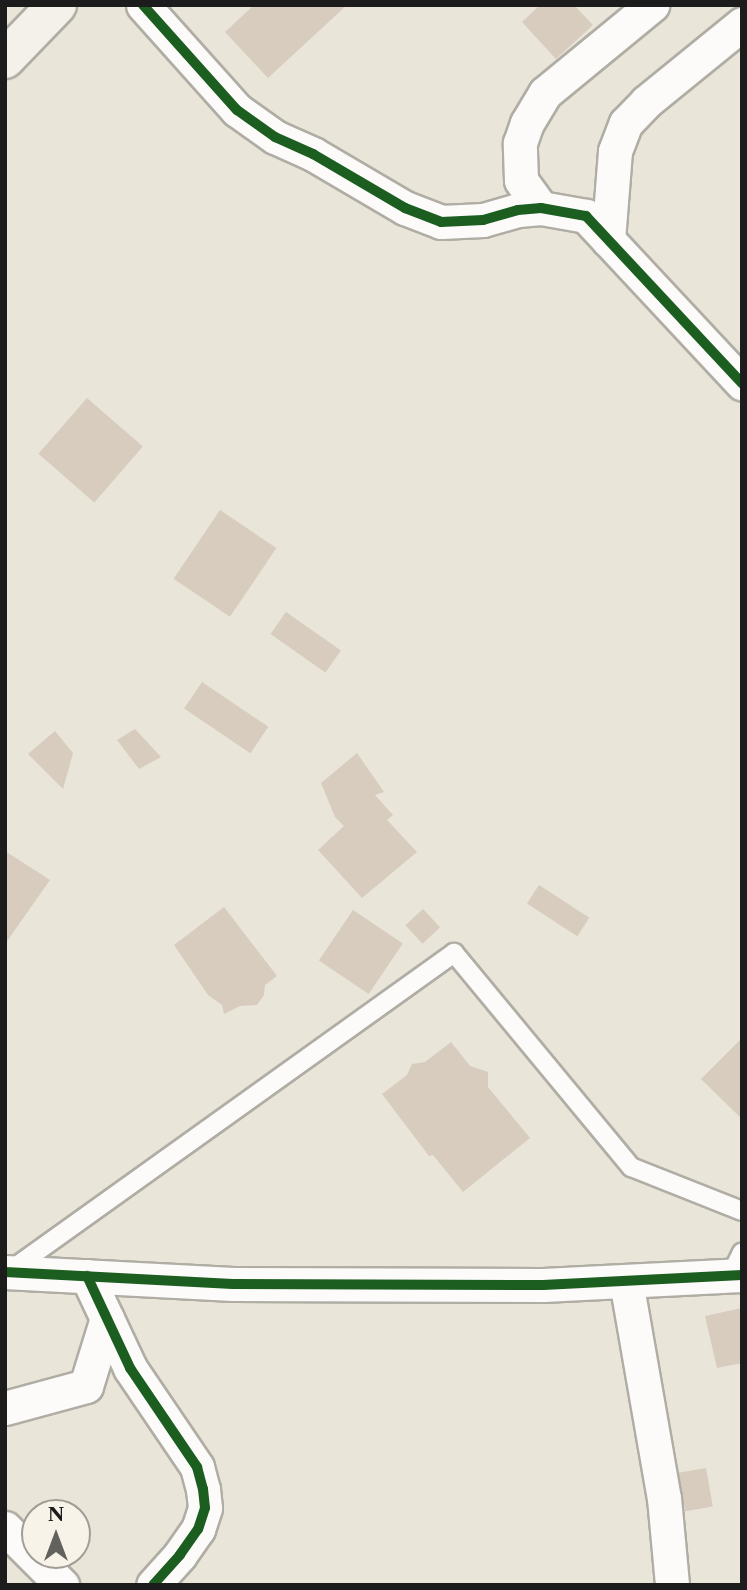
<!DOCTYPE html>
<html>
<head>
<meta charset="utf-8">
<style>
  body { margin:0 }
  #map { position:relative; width:747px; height:1590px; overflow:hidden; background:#e9e5d8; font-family:"Libre Caslon Text",serif }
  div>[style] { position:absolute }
  .building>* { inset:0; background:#d7ccbe; transform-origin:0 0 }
  .roads { filter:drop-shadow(2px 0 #b0ada5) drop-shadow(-2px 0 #b0ada5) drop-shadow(0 2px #b0ada5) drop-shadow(0 -2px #b0ada5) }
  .lane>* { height:18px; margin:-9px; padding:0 9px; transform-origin:9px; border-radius:9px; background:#fcfbf9 }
  .street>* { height:33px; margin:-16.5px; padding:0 16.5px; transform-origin:16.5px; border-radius:16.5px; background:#fcfbf9 }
  .secondary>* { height:38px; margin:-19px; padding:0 19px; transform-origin:19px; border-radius:19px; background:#f4f1eb }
  .cycleway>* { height:10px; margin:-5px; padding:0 5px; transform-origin:5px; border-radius:5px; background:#1b5e20 }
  span { translate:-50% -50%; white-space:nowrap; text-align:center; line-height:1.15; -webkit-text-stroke:5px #f7f3e8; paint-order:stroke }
  .frame { position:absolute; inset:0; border:7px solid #1c1c1c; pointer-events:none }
  .north { position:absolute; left:21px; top:1499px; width:70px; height:70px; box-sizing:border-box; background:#f7f3e8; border:2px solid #9f9d96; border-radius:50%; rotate:0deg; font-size:19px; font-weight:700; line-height:28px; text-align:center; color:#1c1c1c }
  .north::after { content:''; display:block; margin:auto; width:24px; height:32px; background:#64625e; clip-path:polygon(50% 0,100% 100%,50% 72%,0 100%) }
</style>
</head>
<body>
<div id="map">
  <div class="building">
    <div style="clip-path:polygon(254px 5px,347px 5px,268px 78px,225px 32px)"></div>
    <div style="clip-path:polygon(540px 5px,574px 5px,593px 25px,556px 59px,522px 22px)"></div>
    <div style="left:87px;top:398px;width:74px;height:74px;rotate:41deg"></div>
    <div style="left:220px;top:510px;width:68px;height:83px;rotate:34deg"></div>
    <div style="left:286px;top:612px;width:67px;height:27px;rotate:35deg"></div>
    <div style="left:202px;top:682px;width:80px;height:32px;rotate:34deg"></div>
    <div style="clip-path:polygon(135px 729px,161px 757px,139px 769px,117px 740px)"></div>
    <div style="clip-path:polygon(55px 731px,73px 753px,63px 789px,28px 754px)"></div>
    <div style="clip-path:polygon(357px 753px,384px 792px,375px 795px,393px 815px,387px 820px,417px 852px,362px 898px,318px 850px,344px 826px,335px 817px,321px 783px)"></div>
    <div style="clip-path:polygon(5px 851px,50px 880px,5px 944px)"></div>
    <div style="left:539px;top:885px;width:60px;height:22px;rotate:33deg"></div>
    <div style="clip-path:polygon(224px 907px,277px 976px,265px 985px,264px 995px,257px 1005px,240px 1006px,224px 1014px,222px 1005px,208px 995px,174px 945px)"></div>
    <div style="left:423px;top:909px;width:25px;height:24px;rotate:47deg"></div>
    <div style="left:353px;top:910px;width:60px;height:61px;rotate:34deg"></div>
    <div style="clip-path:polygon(742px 1038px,742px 1119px,701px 1079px)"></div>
    <div style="clip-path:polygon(451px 1042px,470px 1066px,488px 1072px,488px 1087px,530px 1138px,463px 1192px,433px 1155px,429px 1156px,382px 1094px,407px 1075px,412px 1064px,425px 1062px)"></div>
    <div style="clip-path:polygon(742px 1308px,742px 1363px,717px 1368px,705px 1316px)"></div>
    <div style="left:706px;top:1468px;width:39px;height:28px;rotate:80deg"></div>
  </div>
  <div class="roads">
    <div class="lane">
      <div style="left:11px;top:1270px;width:545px;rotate:-35.59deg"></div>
      <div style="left:454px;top:953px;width:278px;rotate:50.4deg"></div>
      <div style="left:631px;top:1167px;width:119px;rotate:21.6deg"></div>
      <div style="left:731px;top:1275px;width:25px;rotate:-64deg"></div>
    </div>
    <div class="street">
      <div style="left:143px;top:5px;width:141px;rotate:48.2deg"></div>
      <div style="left:237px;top:110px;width:47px;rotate:35.4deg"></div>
      <div style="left:275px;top:137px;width:42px;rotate:24.1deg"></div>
      <div style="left:313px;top:154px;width:107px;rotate:30.4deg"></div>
      <div style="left:405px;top:208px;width:39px;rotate:21deg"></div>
      <div style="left:441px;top:222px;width:42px;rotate:-2.7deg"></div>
      <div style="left:483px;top:220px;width:36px;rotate:-16deg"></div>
      <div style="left:518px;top:210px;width:23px;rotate:-5deg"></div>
      <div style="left:541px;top:208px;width:46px;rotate:10.1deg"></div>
      <div style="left:586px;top:216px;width:229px;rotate:47deg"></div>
      <div style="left:541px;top:208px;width:34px;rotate:-126deg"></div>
      <div style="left:521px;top:180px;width:37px;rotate:-92deg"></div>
      <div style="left:520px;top:143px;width:21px;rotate:-71deg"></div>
      <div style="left:527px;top:123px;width:35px;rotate:-59deg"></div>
      <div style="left:545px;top:93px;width:139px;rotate:-39.4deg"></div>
      <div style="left:608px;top:240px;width:89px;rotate:-85.5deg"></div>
      <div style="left:615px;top:151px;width:30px;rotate:-69deg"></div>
      <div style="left:626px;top:123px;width:29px;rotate:-46deg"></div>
      <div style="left:646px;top:102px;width:124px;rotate:-39.1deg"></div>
      <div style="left:5px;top:1272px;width:228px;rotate:3deg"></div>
      <div style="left:233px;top:1284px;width:310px;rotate:0.2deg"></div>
      <div style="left:543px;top:1285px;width:199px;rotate:-2.9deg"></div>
      <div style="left:87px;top:1276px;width:102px;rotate:64.9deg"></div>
      <div style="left:130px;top:1368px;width:120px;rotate:55.9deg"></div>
      <div style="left:197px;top:1467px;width:23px;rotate:75deg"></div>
      <div style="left:203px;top:1489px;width:19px;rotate:84deg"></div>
      <div style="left:205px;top:1508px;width:22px;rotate:108deg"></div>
      <div style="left:198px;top:1529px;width:32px;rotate:125deg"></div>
      <div style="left:180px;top:1555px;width:40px;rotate:132deg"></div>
      <div style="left:626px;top:1281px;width:220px;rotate:80.1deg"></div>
      <div style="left:664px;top:1498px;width:87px;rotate:84.7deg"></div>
      <div style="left:5px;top:1408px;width:84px;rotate:-15.2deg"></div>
      <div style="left:86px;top:1386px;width:71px;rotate:-72.8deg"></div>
      <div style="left:5px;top:1528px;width:81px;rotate:45deg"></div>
    </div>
    <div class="secondary">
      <div style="left:5px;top:59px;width:75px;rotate:-46.1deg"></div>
    </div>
  </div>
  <div class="cycleway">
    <div style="left:143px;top:5px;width:141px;rotate:48.2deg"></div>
    <div style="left:237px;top:110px;width:47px;rotate:35.4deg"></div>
    <div style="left:275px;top:137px;width:42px;rotate:24.1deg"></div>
    <div style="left:313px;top:154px;width:107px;rotate:30.4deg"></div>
    <div style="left:405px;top:208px;width:39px;rotate:21deg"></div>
    <div style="left:441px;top:222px;width:42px;rotate:-2.7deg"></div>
    <div style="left:483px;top:220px;width:36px;rotate:-16deg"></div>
    <div style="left:518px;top:210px;width:23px;rotate:-5deg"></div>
    <div style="left:541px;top:208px;width:46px;rotate:10.1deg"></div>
    <div style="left:586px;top:216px;width:229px;rotate:47deg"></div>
    <div style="left:5px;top:1272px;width:228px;rotate:3deg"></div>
    <div style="left:233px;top:1284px;width:310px;rotate:0.2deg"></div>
    <div style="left:543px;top:1285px;width:199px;rotate:-2.9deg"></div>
    <div style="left:87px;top:1276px;width:102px;rotate:64.9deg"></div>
    <div style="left:130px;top:1368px;width:120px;rotate:55.9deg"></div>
    <div style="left:197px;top:1467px;width:23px;rotate:75deg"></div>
    <div style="left:203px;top:1489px;width:19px;rotate:84deg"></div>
    <div style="left:205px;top:1508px;width:22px;rotate:108deg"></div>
    <div style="left:198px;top:1529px;width:32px;rotate:125deg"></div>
    <div style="left:180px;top:1555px;width:40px;rotate:132deg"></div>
  </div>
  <div class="frame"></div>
  <div class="north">N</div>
</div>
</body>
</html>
